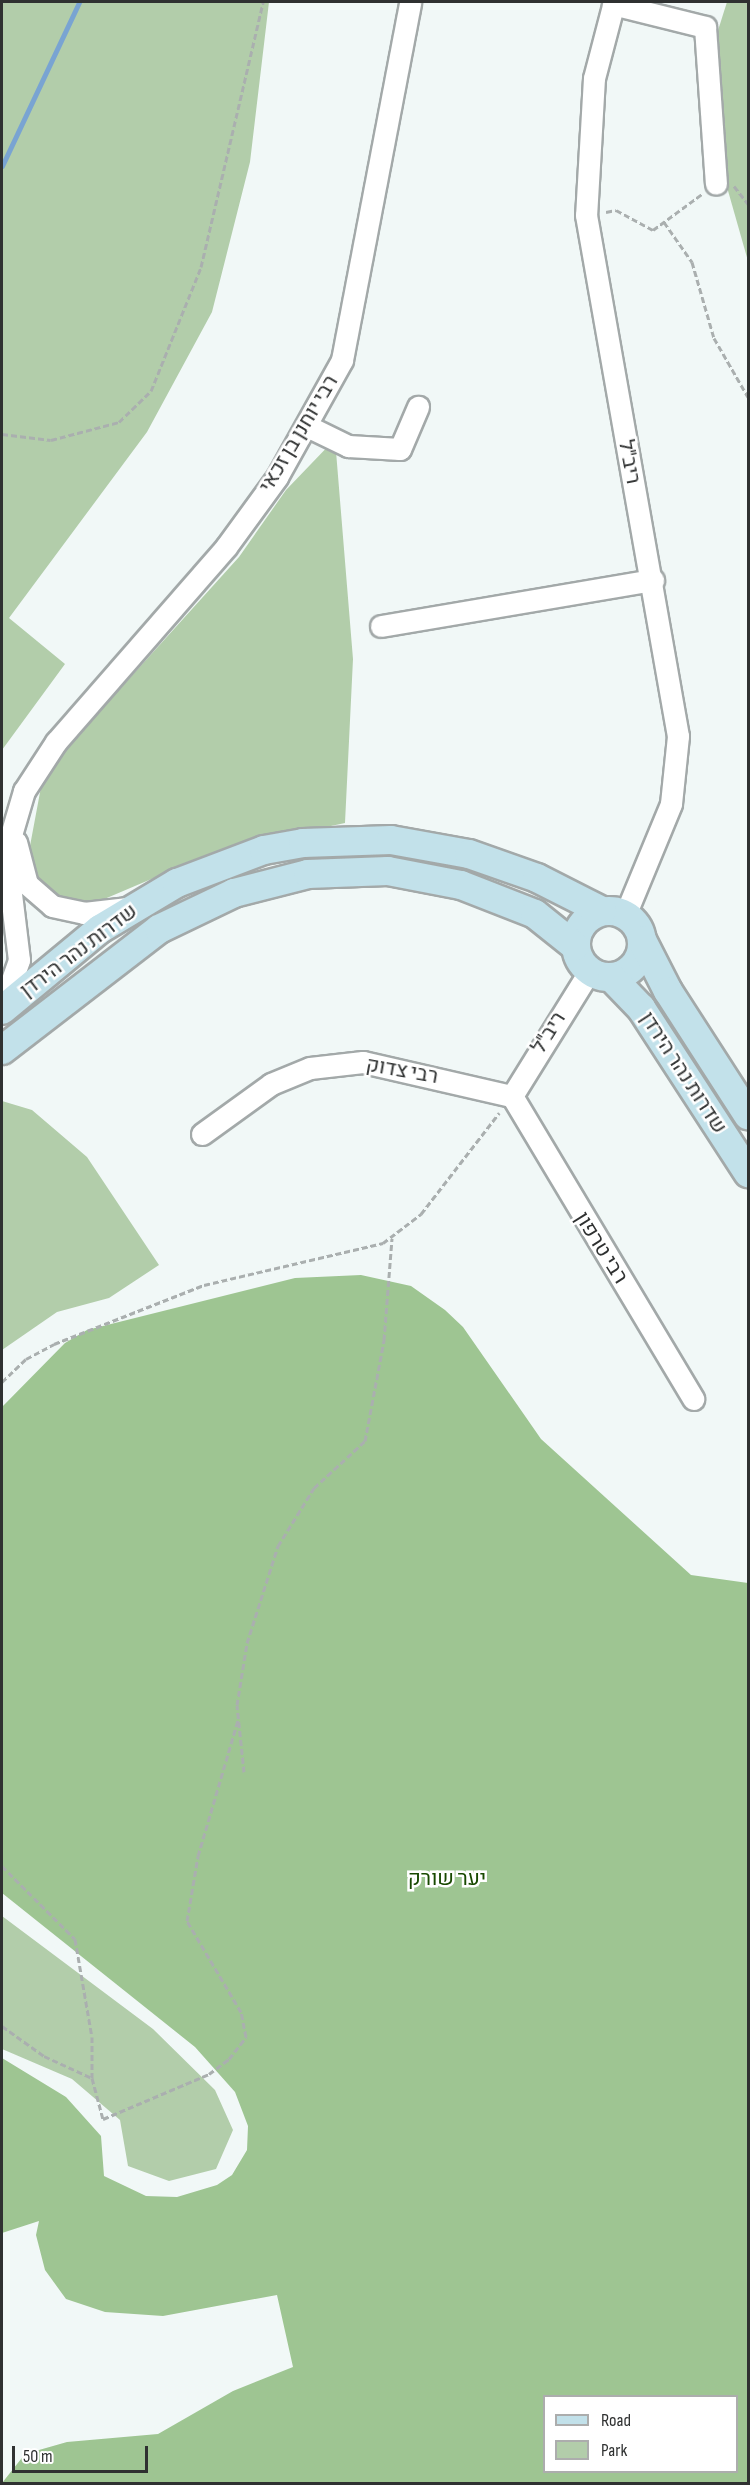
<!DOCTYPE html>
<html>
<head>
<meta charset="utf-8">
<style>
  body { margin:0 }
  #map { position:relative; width:750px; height:2485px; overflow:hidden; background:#f1f8f7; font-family:"Sofia Sans Condensed",Heebo,sans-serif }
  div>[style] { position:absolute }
  .green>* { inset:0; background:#b2cdaa }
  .forest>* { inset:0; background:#9ec592 }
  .stream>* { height:5px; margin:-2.5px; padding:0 2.5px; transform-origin:2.5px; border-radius:2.5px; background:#79a4d2 }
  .path>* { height:3px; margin-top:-1.5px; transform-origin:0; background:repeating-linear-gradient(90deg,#aaafaf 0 6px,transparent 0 9px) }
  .roads { filter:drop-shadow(2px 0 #a3a9a9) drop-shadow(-2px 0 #a3a9a9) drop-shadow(0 2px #a3a9a9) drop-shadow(0 -2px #a3a9a9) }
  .street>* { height:21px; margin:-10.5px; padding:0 10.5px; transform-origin:10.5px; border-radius:10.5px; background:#fff }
  .secondary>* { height:28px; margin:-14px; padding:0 14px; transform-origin:14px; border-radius:14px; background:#c2e1ea }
  .secondary>.ring { margin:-14px; padding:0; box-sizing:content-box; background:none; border:28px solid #c2e1ea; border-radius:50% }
  span { translate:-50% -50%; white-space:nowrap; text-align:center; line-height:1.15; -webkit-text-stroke:5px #fff; paint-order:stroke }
  .street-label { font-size:21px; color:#2f3131 }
  .park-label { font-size:21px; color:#184900 }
  .frame { position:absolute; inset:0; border:3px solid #2f3131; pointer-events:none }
  .legend { position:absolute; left:543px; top:2395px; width:195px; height:78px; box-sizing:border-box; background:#fff; border:2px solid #acadad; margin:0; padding:8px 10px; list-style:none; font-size:18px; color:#2f3131 }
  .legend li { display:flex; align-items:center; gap:12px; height:30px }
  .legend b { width:30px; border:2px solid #acadad }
  .scale { position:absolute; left:12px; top:2446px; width:136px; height:27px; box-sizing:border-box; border:3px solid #2f3131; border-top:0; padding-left:8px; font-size:18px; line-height:21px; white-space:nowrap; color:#2f3131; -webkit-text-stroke:4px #fff; paint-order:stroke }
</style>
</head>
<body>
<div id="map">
  <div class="green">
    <div style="clip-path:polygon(2px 2px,269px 2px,250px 162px,212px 312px,147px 432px,9px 618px,65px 664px,2px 750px)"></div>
    <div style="clip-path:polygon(727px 2px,748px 2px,748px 261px,717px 152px,708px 62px)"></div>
    <div style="clip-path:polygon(335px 439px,353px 659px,345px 823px,222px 849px,95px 903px,63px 901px,38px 884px,27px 862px,41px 787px,63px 752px,239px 557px,286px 490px)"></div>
    <div style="clip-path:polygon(2px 1101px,32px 1110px,87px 1157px,159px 1265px,109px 1298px,57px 1312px,2px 1350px)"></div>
    <div style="clip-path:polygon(2px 1916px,153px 2029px,215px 2090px,233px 2130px,216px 2169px,169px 2181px,128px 2166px,120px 2120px,72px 2079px,2px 2049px)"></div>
  </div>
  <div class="forest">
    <div style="clip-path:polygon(evenodd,361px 1275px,411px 1286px,445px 1310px,463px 1327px,541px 1439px,691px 1575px,748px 1583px,748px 2483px,2px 2483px,25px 2454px,67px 2442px,158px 2434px,233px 2391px,293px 2367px,277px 2295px,163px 2316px,105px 2312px,66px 2299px,45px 2270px,36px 2235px,39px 2221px,2px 2233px,2px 2058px,66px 2097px,101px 2136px,104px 2176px,146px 2196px,177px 2197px,217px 2185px,232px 2175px,247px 2150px,248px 2126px,235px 2092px,195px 2047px,2px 1893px,2px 1407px,65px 1343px,87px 1330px,295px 1278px,361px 1275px,544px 2396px,736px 2396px,736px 2472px,544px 2472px,544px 2396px)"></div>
  </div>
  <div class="stream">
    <div style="left:2px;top:166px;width:181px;rotate:-64.8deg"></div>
  </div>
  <div class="path">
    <div style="left:734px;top:186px;width:23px;rotate:52deg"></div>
    <div style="left:606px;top:212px;width:10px;rotate:-11deg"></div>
    <div style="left:616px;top:210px;width:42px;rotate:28.4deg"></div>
    <div style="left:653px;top:230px;width:61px;rotate:-36.3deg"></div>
    <div style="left:664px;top:222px;width:49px;rotate:55deg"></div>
    <div style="left:692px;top:262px;width:79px;rotate:73.9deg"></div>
    <div style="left:714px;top:338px;width:68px;rotate:60deg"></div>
    <div style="left:2px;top:434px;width:49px;rotate:7deg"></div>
    <div style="left:51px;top:440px;width:70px;rotate:-14.8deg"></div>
    <div style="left:119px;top:422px;width:45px;rotate:-44.1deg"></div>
    <div style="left:151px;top:391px;width:134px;rotate:-68deg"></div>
    <div style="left:201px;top:267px;width:272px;rotate:-76.8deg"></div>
    <div style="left:2px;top:1382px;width:33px;rotate:-44deg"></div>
    <div style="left:26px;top:1359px;width:32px;rotate:-28deg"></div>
    <div style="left:54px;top:1344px;width:161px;rotate:-21.5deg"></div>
    <div style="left:204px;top:1285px;width:184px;rotate:-13.2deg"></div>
    <div style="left:383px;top:1243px;width:48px;rotate:-37.3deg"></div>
    <div style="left:421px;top:1214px;width:128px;rotate:-52.3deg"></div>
    <div style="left:244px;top:1772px;width:67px;rotate:-96deg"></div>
    <div style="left:237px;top:1705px;width:63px;rotate:-80.8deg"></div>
    <div style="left:247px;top:1643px;width:102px;rotate:-72.3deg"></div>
    <div style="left:278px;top:1546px;width:68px;rotate:-58.2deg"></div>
    <div style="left:314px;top:1488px;width:69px;rotate:-42.7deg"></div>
    <div style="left:365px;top:1441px;width:103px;rotate:-79.3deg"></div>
    <div style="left:384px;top:1340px;width:102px;rotate:-85.5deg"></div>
    <div style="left:2px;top:1866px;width:103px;rotate:45deg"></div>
    <div style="left:75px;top:1939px;width:99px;rotate:80.2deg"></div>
    <div style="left:92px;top:2037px;width:41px;rotate:90deg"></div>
    <div style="left:2px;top:2026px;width:52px;rotate:35.5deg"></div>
    <div style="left:44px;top:2056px;width:53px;rotate:24.6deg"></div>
    <div style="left:92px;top:2078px;width:42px;rotate:75deg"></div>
    <div style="left:103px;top:2119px;width:115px;rotate:-23deg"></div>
    <div style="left:209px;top:2074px;width:25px;rotate:-37deg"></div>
    <div style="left:229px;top:2059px;width:28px;rotate:-52deg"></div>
    <div style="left:246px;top:2037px;width:25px;rotate:-101deg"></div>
    <div style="left:241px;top:2012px;width:106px;rotate:-120.7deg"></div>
    <div style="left:187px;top:1921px;width:66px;rotate:-80.4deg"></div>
    <div style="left:198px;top:1856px;width:142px;rotate:-73.6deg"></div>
  </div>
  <div class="roads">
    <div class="street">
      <div style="left:614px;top:2px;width:79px;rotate:104.7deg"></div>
      <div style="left:594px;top:78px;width:137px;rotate:93.3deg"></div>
      <div style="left:586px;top:215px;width:529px;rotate:79.99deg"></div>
      <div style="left:678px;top:736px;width:68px;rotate:95.9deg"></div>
      <div style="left:671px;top:804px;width:120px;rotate:112.5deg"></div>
      <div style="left:613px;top:4px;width:95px;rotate:14deg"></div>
      <div style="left:705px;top:27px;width:157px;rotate:86deg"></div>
      <div style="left:307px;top:426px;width:46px;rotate:26deg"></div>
      <div style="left:348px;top:446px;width:52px;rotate:3.3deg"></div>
      <div style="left:400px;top:449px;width:46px;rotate:-66.8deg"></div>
      <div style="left:381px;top:626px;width:276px;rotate:-9.6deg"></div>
      <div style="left:16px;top:842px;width:43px;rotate:75.3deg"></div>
      <div style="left:27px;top:884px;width:33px;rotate:41deg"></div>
      <div style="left:52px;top:906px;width:33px;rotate:12deg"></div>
      <div style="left:84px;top:913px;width:44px;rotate:-6.5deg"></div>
      <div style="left:2px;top:1008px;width:51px;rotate:-70.5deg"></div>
      <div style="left:19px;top:960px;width:109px;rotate:-96.9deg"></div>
      <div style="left:6px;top:852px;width:64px;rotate:-73.6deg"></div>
      <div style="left:24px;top:791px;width:59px;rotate:-56.9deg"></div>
      <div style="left:56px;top:742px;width:259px;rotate:-48.9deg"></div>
      <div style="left:226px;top:547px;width:87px;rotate:-53.9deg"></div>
      <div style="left:277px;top:477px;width:134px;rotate:-60.9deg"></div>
      <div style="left:342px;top:360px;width:364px;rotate:-79.2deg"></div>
      <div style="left:512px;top:1096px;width:353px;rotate:59.1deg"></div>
      <div style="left:512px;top:1096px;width:146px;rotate:-58.2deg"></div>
      <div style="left:202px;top:1134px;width:85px;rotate:-35.9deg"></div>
      <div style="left:271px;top:1084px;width:42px;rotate:-22.3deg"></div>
      <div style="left:310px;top:1068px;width:53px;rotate:-6.5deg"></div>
      <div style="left:363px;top:1062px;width:153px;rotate:12.9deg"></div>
    </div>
    <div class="secondary">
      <div class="ring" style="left:576px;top:911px;width:38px;height:38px"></div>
      <div style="left:642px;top:940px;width:57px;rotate:63deg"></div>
      <div style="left:668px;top:991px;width:148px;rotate:57.2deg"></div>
      <div style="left:612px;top:978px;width:42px;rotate:46deg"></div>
      <div style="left:641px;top:1008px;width:197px;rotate:57deg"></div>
      <div style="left:2px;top:1010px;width:127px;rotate:-39.6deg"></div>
      <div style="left:100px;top:929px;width:90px;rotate:-30.9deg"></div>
      <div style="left:177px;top:883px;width:93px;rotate:-20.8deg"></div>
      <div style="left:264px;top:850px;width:40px;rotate:-10deg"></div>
      <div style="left:303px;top:843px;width:88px;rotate:-2deg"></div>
      <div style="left:391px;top:840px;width:79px;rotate:10.2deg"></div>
      <div style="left:469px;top:854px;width:72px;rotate:19.4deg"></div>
      <div style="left:537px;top:878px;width:73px;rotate:26.9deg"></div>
      <div style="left:2px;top:1050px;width:198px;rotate:-37.6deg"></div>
      <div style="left:159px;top:929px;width:83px;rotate:-25.6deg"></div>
      <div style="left:234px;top:893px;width:76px;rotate:-14.4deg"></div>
      <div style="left:308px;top:874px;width:80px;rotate:-2.1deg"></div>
      <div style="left:388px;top:871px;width:74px;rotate:10.9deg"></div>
      <div style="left:461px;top:885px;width:79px;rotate:21.4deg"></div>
      <div style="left:535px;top:914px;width:51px;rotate:38.7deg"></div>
    </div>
  </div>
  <div class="street-label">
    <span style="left:299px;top:434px;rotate:-59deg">רבי יוחנן בן זכאי</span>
    <span style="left:629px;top:462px;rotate:79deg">ריב"ל</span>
    <span style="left:79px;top:951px;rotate:-37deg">שדרות נהר הירדן</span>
    <span style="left:549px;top:1033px;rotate:-58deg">ריב"ל</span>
    <span style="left:402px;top:1071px;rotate:10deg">רבי צדוק</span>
    <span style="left:683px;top:1073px;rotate:57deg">שדרות נהר הירדן</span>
    <span style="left:601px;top:1248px;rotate:58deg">רבי טרפון</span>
  </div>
  <div class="park-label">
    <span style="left:447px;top:1879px">יער שורק</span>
  </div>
  <div class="frame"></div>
  <ul class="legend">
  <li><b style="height:8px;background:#c2e1ea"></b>Road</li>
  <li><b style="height:16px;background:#b2cdaa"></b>Park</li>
  </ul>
  <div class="scale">50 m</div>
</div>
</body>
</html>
